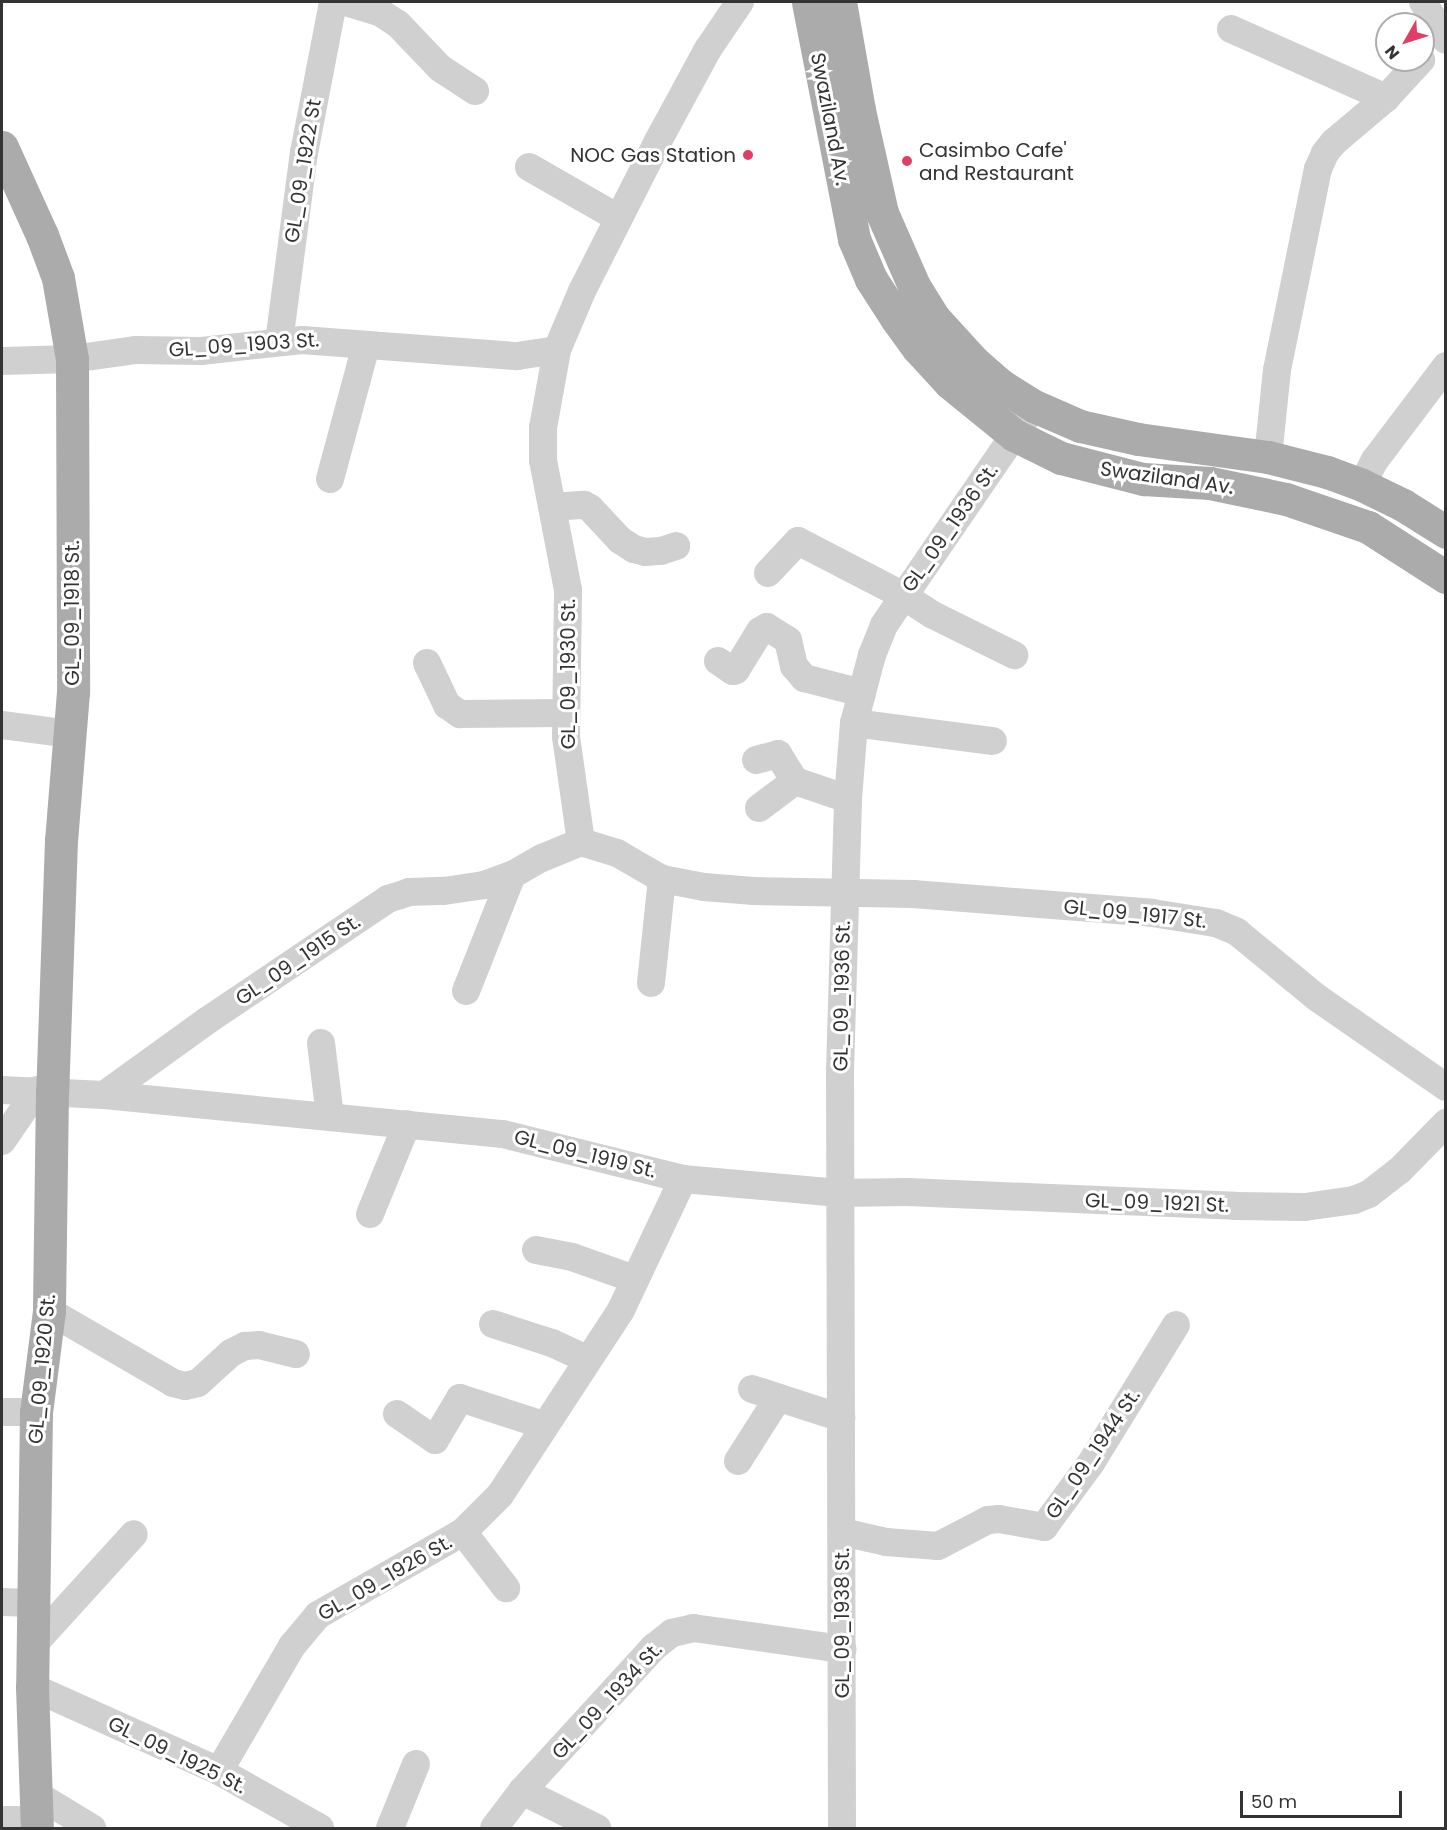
<!DOCTYPE html>
<html>
<head>
<meta charset="utf-8">
<style>
  body { margin:0 }
  #map { position:relative; width:1447px; height:1830px; overflow:hidden; background:#fff; font-family:Poppins,sans-serif }
  div>[style] { position:absolute }
  .minor>* { height:28px; margin:-14px; padding:0 14px; transform-origin:14px; border-radius:14px; background:#d0d0d0 }
  .major>* { height:33px; margin:-16.5px; padding:0 16.5px; transform-origin:16.5px; border-radius:16.5px; background:#ababab }
  .dots>* { width:16px; height:16px; translate:-50% -50%; box-sizing:border-box; border:3px solid #fff; border-radius:50% }
  span { translate:-50% -50%; white-space:nowrap; text-align:center; line-height:1.15; -webkit-text-stroke:6px #fff; paint-order:stroke }
  .street-label { font-size:20px; color:#333 }
  .poi-label { font-size:20px; color:#333 }
  .left { translate:0 -50%; text-align:left }
  .right { translate:-100% -50%; text-align:right }
  .frame { position:absolute; inset:0; border:3px solid #333; pointer-events:none }
  .north { position:absolute; left:1375px; top:12px; width:60px; height:60px; box-sizing:border-box; background:#fff; border:2px solid #adadad; border-radius:50%; rotate:231deg; font-size:16px; font-weight:700; line-height:24px; text-align:center; color:#333 }
  .north::after { content:''; display:block; margin:auto; width:21px; height:27px; background:#df3f67; clip-path:polygon(50% 0,100% 100%,50% 72%,0 100%) }
  .scale { position:absolute; left:1240px; top:1791px; width:162px; height:27px; box-sizing:border-box; border:3px solid #333; border-top:0; padding-left:8px; font-size:18px; line-height:21px; white-space:nowrap; color:#333; -webkit-text-stroke:4px #fff; paint-order:stroke }
</style>
</head>
<body>
<div id="map">
  <div class="minor">
    <div style="left:346px;top:2px;width:37px;rotate:17deg"></div>
    <div style="left:381px;top:13px;width:20px;rotate:33deg"></div>
    <div style="left:398px;top:24px;width:61px;rotate:46.3deg"></div>
    <div style="left:440px;top:68px;width:42px;rotate:33.3deg"></div>
    <div style="left:1423px;top:2px;width:44px;rotate:58.8deg"></div>
    <div style="left:1231px;top:29px;width:170px;rotate:24deg"></div>
    <div style="left:529px;top:167px;width:103px;rotate:29.8deg"></div>
    <div style="left:279px;top:342px;width:191px;rotate:-82.5deg"></div>
    <div style="left:304px;top:153px;width:154px;rotate:-79.1deg"></div>
    <div style="left:2px;top:361px;width:70px;rotate:-1.6deg"></div>
    <div style="left:72px;top:359px;width:65px;rotate:-8deg"></div>
    <div style="left:136px;top:350px;width:65px;rotate:0.9deg"></div>
    <div style="left:201px;top:351px;width:102px;rotate:-6.2deg"></div>
    <div style="left:302px;top:340px;width:216px;rotate:4.3deg"></div>
    <div style="left:517px;top:356px;width:40px;rotate:-8.5deg"></div>
    <div style="left:1268px;top:457px;width:87px;rotate:-84.1deg"></div>
    <div style="left:1277px;top:370px;width:205px;rotate:-78.5deg"></div>
    <div style="left:1318px;top:169px;width:17px;rotate:-66deg"></div>
    <div style="left:1325px;top:153px;width:14px;rotate:-51deg"></div>
    <div style="left:1334px;top:142px;width:68px;rotate:-40.2deg"></div>
    <div style="left:1386px;top:98px;width:52px;rotate:-47.4deg"></div>
    <div style="left:330px;top:479px;width:138px;rotate:-74.9deg"></div>
    <div style="left:1362px;top:485px;width:28px;rotate:-63deg"></div>
    <div style="left:1375px;top:460px;width:118px;rotate:-52.9deg"></div>
    <div style="left:553px;top:507px;width:31px;rotate:-4deg"></div>
    <div style="left:584px;top:505px;width:7px;rotate:27deg"></div>
    <div style="left:590px;top:508px;width:44px;rotate:46.8deg"></div>
    <div style="left:620px;top:540px;width:17px;rotate:33deg"></div>
    <div style="left:634px;top:549px;width:11px;rotate:15deg"></div>
    <div style="left:645px;top:552px;width:16px;rotate:-4deg"></div>
    <div style="left:661px;top:551px;width:16px;rotate:-18deg"></div>
    <div style="left:768px;top:573px;width:44px;rotate:-46.8deg"></div>
    <div style="left:798px;top:541px;width:117px;rotate:27.4deg"></div>
    <div style="left:902px;top:595px;width:35px;rotate:33deg"></div>
    <div style="left:931px;top:614px;width:93px;rotate:26.3deg"></div>
    <div style="left:718px;top:661px;width:18px;rotate:34deg"></div>
    <div style="left:733px;top:671px;width:3px;rotate:-18deg"></div>
    <div style="left:736px;top:670px;width:46px;rotate:-58.4deg"></div>
    <div style="left:760px;top:631px;width:8px;rotate:-30deg"></div>
    <div style="left:767px;top:627px;width:25px;rotate:32deg"></div>
    <div style="left:788px;top:640px;width:27px;rotate:77deg"></div>
    <div style="left:794px;top:666px;width:16px;rotate:50deg"></div>
    <div style="left:804px;top:678px;width:60px;rotate:14.5deg"></div>
    <div style="left:427px;top:663px;width:47px;rotate:64.5deg"></div>
    <div style="left:447px;top:705px;width:16px;rotate:35deg"></div>
    <div style="left:460px;top:714px;width:105px;rotate:-0.5deg"></div>
    <div style="left:854px;top:723px;width:140px;rotate:7.4deg"></div>
    <div style="left:2px;top:725px;width:70px;rotate:7.4deg"></div>
    <div style="left:756px;top:760px;width:23px;rotate:-15deg"></div>
    <div style="left:778px;top:754px;width:32px;rotate:58deg"></div>
    <div style="left:795px;top:781px;width:56px;rotate:18.8deg"></div>
    <div style="left:759px;top:808px;width:45px;rotate:-36.9deg"></div>
    <div style="left:581px;top:842px;width:107px;rotate:-98.1deg"></div>
    <div style="left:566px;top:736px;width:146px;rotate:-89.2deg"></div>
    <div style="left:568px;top:590px;width:132px;rotate:-100.9deg"></div>
    <div style="left:543px;top:460px;width:32px;rotate:-90deg"></div>
    <div style="left:543px;top:428px;width:79px;rotate:-79.8deg"></div>
    <div style="left:557px;top:350px;width:64px;rotate:-67deg"></div>
    <div style="left:582px;top:291px;width:168px;rotate:-63.1deg"></div>
    <div style="left:658px;top:141px;width:105px;rotate:-61.5deg"></div>
    <div style="left:708px;top:49px;width:57px;rotate:-55.8deg"></div>
    <div style="left:651px;top:983px;width:105px;rotate:-84deg"></div>
    <div style="left:466px;top:991px;width:125px;rotate:-68.4deg"></div>
    <div style="left:321px;top:1043px;width:74px;rotate:83deg"></div>
    <div style="left:2px;top:1090px;width:102px;rotate:2.8deg"></div>
    <div style="left:104px;top:1095px;width:401px;rotate:5.6deg"></div>
    <div style="left:503px;top:1134px;width:186px;rotate:14deg"></div>
    <div style="left:683px;top:1179px;width:157px;rotate:5.1deg"></div>
    <div style="left:839px;top:1193px;width:68px;rotate:-0.8deg"></div>
    <div style="left:907px;top:1192px;width:328px;rotate:2.4deg"></div>
    <div style="left:1235px;top:1206px;width:70px;rotate:0.8deg"></div>
    <div style="left:1305px;top:1207px;width:49px;rotate:-8.1deg"></div>
    <div style="left:1354px;top:1200px;width:16px;rotate:-22deg"></div>
    <div style="left:1369px;top:1194px;width:39px;rotate:-38deg"></div>
    <div style="left:1400px;top:1170px;width:66px;rotate:-45.6deg"></div>
    <div style="left:104px;top:1095px;width:128px;rotate:-35.8deg"></div>
    <div style="left:208px;top:1020px;width:217px;rotate:-33.9deg"></div>
    <div style="left:388px;top:899px;width:22px;rotate:-18deg"></div>
    <div style="left:409px;top:892px;width:35px;rotate:-2deg"></div>
    <div style="left:444px;top:891px;width:40px;rotate:-8.5deg"></div>
    <div style="left:484px;top:885px;width:30px;rotate:-20deg"></div>
    <div style="left:512px;top:875px;width:34px;rotate:-30deg"></div>
    <div style="left:542px;top:858px;width:42px;rotate:-22.3deg"></div>
    <div style="left:581px;top:842px;width:38px;rotate:17deg"></div>
    <div style="left:617px;top:853px;width:52px;rotate:30deg"></div>
    <div style="left:662px;top:879px;width:43px;rotate:10.8deg"></div>
    <div style="left:704px;top:887px;width:50px;rotate:4.6deg"></div>
    <div style="left:754px;top:891px;width:159px;rotate:1.1deg"></div>
    <div style="left:913px;top:894px;width:240px;rotate:4.5deg"></div>
    <div style="left:1152px;top:913px;width:65px;rotate:8.9deg"></div>
    <div style="left:1216px;top:923px;width:23px;rotate:23deg"></div>
    <div style="left:1237px;top:932px;width:102px;rotate:39.4deg"></div>
    <div style="left:1316px;top:997px;width:158px;rotate:34.7deg"></div>
    <div style="left:2px;top:1141px;width:62px;rotate:-55.5deg"></div>
    <div style="left:370px;top:1214px;width:97px;rotate:-67.7deg"></div>
    <div style="left:536px;top:1250px;width:37px;rotate:11deg"></div>
    <div style="left:572px;top:1257px;width:66px;rotate:19.5deg"></div>
    <div style="left:49px;top:1311px;width:143px;rotate:30.1deg"></div>
    <div style="left:173px;top:1383px;width:12px;rotate:14deg"></div>
    <div style="left:185px;top:1386px;width:13px;rotate:-13deg"></div>
    <div style="left:198px;top:1383px;width:45px;rotate:-42.3deg"></div>
    <div style="left:231px;top:1353px;width:16px;rotate:-27deg"></div>
    <div style="left:245px;top:1346px;width:14px;rotate:-4deg"></div>
    <div style="left:259px;top:1345px;width:38px;rotate:14deg"></div>
    <div style="left:493px;top:1324px;width:62px;rotate:17.9deg"></div>
    <div style="left:552px;top:1343px;width:38px;rotate:25deg"></div>
    <div style="left:752px;top:1389px;width:94px;rotate:18deg"></div>
    <div style="left:2px;top:1412px;width:34px"></div>
    <div style="left:397px;top:1414px;width:46px;rotate:34.4deg"></div>
    <div style="left:435px;top:1440px;width:49px;rotate:-59.2deg"></div>
    <div style="left:460px;top:1398px;width:87px;rotate:18deg"></div>
    <div style="left:738px;top:1461px;width:75px;rotate:-57.6deg"></div>
    <div style="left:463px;top:1532px;width:71px;rotate:52.5deg"></div>
    <div style="left:842px;top:1532px;width:45px;rotate:12.8deg"></div>
    <div style="left:886px;top:1542px;width:52px;rotate:4.4deg"></div>
    <div style="left:938px;top:1546px;width:56px;rotate:-27.5deg"></div>
    <div style="left:988px;top:1520px;width:11px;rotate:-5deg"></div>
    <div style="left:999px;top:1519px;width:46px;rotate:10.1deg"></div>
    <div style="left:1044px;top:1527px;width:79px;rotate:-53.7deg"></div>
    <div style="left:1091px;top:1463px;width:162px;rotate:-58.4deg"></div>
    <div style="left:2px;top:1602px;width:30px;rotate:2deg"></div>
    <div style="left:32px;top:1646px;width:151px;rotate:-47.7deg"></div>
    <div style="left:32px;top:1687px;width:205px;rotate:24.2deg"></div>
    <div style="left:219px;top:1771px;width:116px;rotate:29.4deg"></div>
    <div style="left:219px;top:1771px;width:145px;rotate:-59.7deg"></div>
    <div style="left:292px;top:1646px;width:40px;rotate:-50deg"></div>
    <div style="left:318px;top:1615px;width:167px;rotate:-29.8deg"></div>
    <div style="left:463px;top:1532px;width:52px;rotate:-45deg"></div>
    <div style="left:500px;top:1495px;width:221px;rotate:-56.8deg"></div>
    <div style="left:621px;top:1310px;width:145px;rotate:-64.7deg"></div>
    <div style="left:522px;top:1791px;width:84px;rotate:26.3deg"></div>
    <div style="left:34px;top:1793px;width:68px;rotate:31.1deg"></div>
    <div style="left:2px;top:1820px;width:35px"></div>
    <div style="left:390px;top:1828px;width:69px;rotate:-67.9deg"></div>
    <div style="left:494px;top:1828px;width:46px;rotate:-52.9deg"></div>
    <div style="left:522px;top:1791px;width:195px;rotate:-47.5deg"></div>
    <div style="left:654px;top:1647px;width:23px;rotate:-38deg"></div>
    <div style="left:672px;top:1633px;width:22px;rotate:-13deg"></div>
    <div style="left:693px;top:1628px;width:151px;rotate:8deg"></div>
    <div style="left:842px;top:1828px;width:757px;rotate:-90.15deg"></div>
    <div style="left:840px;top:1071px;width:272px;rotate:-88.3deg"></div>
    <div style="left:848px;top:799px;width:76px;rotate:-85.5deg"></div>
    <div style="left:854px;top:723px;width:70px;rotate:-75.2deg"></div>
    <div style="left:872px;top:655px;width:32px;rotate:-68deg"></div>
    <div style="left:884px;top:625px;width:265px;rotate:-55.6deg"></div>
  </div>
  <div class="major">
    <div style="left:808px;top:2px;width:241px;rotate:79deg"></div>
    <div style="left:854px;top:239px;width:43px;rotate:67deg"></div>
    <div style="left:871px;top:279px;width:46px;rotate:57.3deg"></div>
    <div style="left:896px;top:318px;width:37px;rotate:54deg"></div>
    <div style="left:918px;top:348px;width:47px;rotate:47.6deg"></div>
    <div style="left:950px;top:383px;width:82px;rotate:39.1deg"></div>
    <div style="left:1014px;top:435px;width:52px;rotate:26.1deg"></div>
    <div style="left:1061px;top:458px;width:85px;rotate:14.4deg"></div>
    <div style="left:1143px;top:479px;width:67px;rotate:3.4deg"></div>
    <div style="left:1210px;top:483px;width:78px;rotate:11.9deg"></div>
    <div style="left:1286px;top:499px;width:87px;rotate:18.9deg"></div>
    <div style="left:1368px;top:527px;width:93px;rotate:32.7deg"></div>
    <div style="left:840px;top:2px;width:110px;rotate:80deg"></div>
    <div style="left:859px;top:110px;width:106px;rotate:77.4deg"></div>
    <div style="left:882px;top:213px;width:80px;rotate:66.3deg"></div>
    <div style="left:914px;top:286px;width:38px;rotate:58deg"></div>
    <div style="left:934px;top:318px;width:59px;rotate:47.7deg"></div>
    <div style="left:974px;top:362px;width:37px;rotate:41deg"></div>
    <div style="left:1002px;top:386px;width:38px;rotate:32deg"></div>
    <div style="left:1034px;top:406px;width:50px;rotate:23.5deg"></div>
    <div style="left:1080px;top:426px;width:59px;rotate:12.6deg"></div>
    <div style="left:1138px;top:439px;width:131px;rotate:7.9deg"></div>
    <div style="left:1268px;top:457px;width:61px;rotate:14.3deg"></div>
    <div style="left:1327px;top:472px;width:37px;rotate:20deg"></div>
    <div style="left:1362px;top:485px;width:46px;rotate:26deg"></div>
    <div style="left:1403px;top:505px;width:51px;rotate:32.1deg"></div>
    <div style="left:2px;top:147px;width:97px;rotate:65.6deg"></div>
    <div style="left:42px;top:235px;width:46px;rotate:69.6deg"></div>
    <div style="left:58px;top:278px;width:82px;rotate:80.2deg"></div>
    <div style="left:72px;top:359px;width:333px;rotate:89.8deg"></div>
    <div style="left:73px;top:692px;width:148px;rotate:94.6deg"></div>
    <div style="left:61px;top:840px;width:252px;rotate:92deg"></div>
    <div style="left:52px;top:1092px;width:219px;rotate:90.8deg"></div>
    <div style="left:49px;top:1311px;width:102px;rotate:97.3deg"></div>
    <div style="left:36px;top:1412px;width:275px;rotate:90.8deg"></div>
    <div style="left:32px;top:1687px;width:141px;rotate:88deg"></div>
  </div>
  <div class="dots">
    <div style="left:748px;top:155px;background:#df3f67"></div>
    <div style="left:907px;top:161px;background:#df3f67"></div>
  </div>
  <div class="street-label">
    <span style="left:830px;top:119px;rotate:79deg">Swaziland Av.</span>
    <span style="left:303px;top:171px;rotate:-81deg">GL_09_1922 St</span>
    <span style="left:244px;top:345px;rotate:-4deg">GL_09_1903 St.</span>
    <span style="left:1167px;top:478px;rotate:8deg">Swaziland Av.</span>
    <span style="left:950px;top:528px;rotate:-55deg">GL_09_1936 St.</span>
    <span style="left:72px;top:613px;rotate:-90deg">GL_09_1918 St.</span>
    <span style="left:568px;top:674px;rotate:-90deg">GL_09_1930 St.</span>
    <span style="left:1135px;top:914px;rotate:6deg">GL_09_1917 St.</span>
    <span style="left:298px;top:960px;rotate:-34deg">GL_09_1915 St.</span>
    <span style="left:842px;top:996px;rotate:-89deg">GL_09_1936 St.</span>
    <span style="left:585px;top:1154px;rotate:14deg">GL_09_1919 St.</span>
    <span style="left:1157px;top:1203px;rotate:2deg">GL_09_1921 St.</span>
    <span style="left:42px;top:1369px;rotate:-85deg">GL_09_1920 St.</span>
    <span style="left:1093px;top:1454px;rotate:-56deg">GL_09_1944 St.</span>
    <span style="left:385px;top:1578px;rotate:-30deg">GL_09_1926 St.</span>
    <span style="left:842px;top:1623px;rotate:-90deg">GL_09_1938 St.</span>
    <span style="left:607px;top:1701px;rotate:-47deg">GL_09_1934 St.</span>
    <span style="left:177px;top:1755px;rotate:26deg">GL_09_1925 St.</span>
  </div>
  <div class="poi-label">
    <span class="left" style="left:919px;top:162px">Casimbo Cafe'<br>and Restaurant</span>
    <span class="right" style="left:736px;top:155px">NOC Gas Station</span>
  </div>
  <div class="frame"></div>
  <div class="north">N</div>
  <div class="scale">50 m</div>
</div>
</body>
</html>
